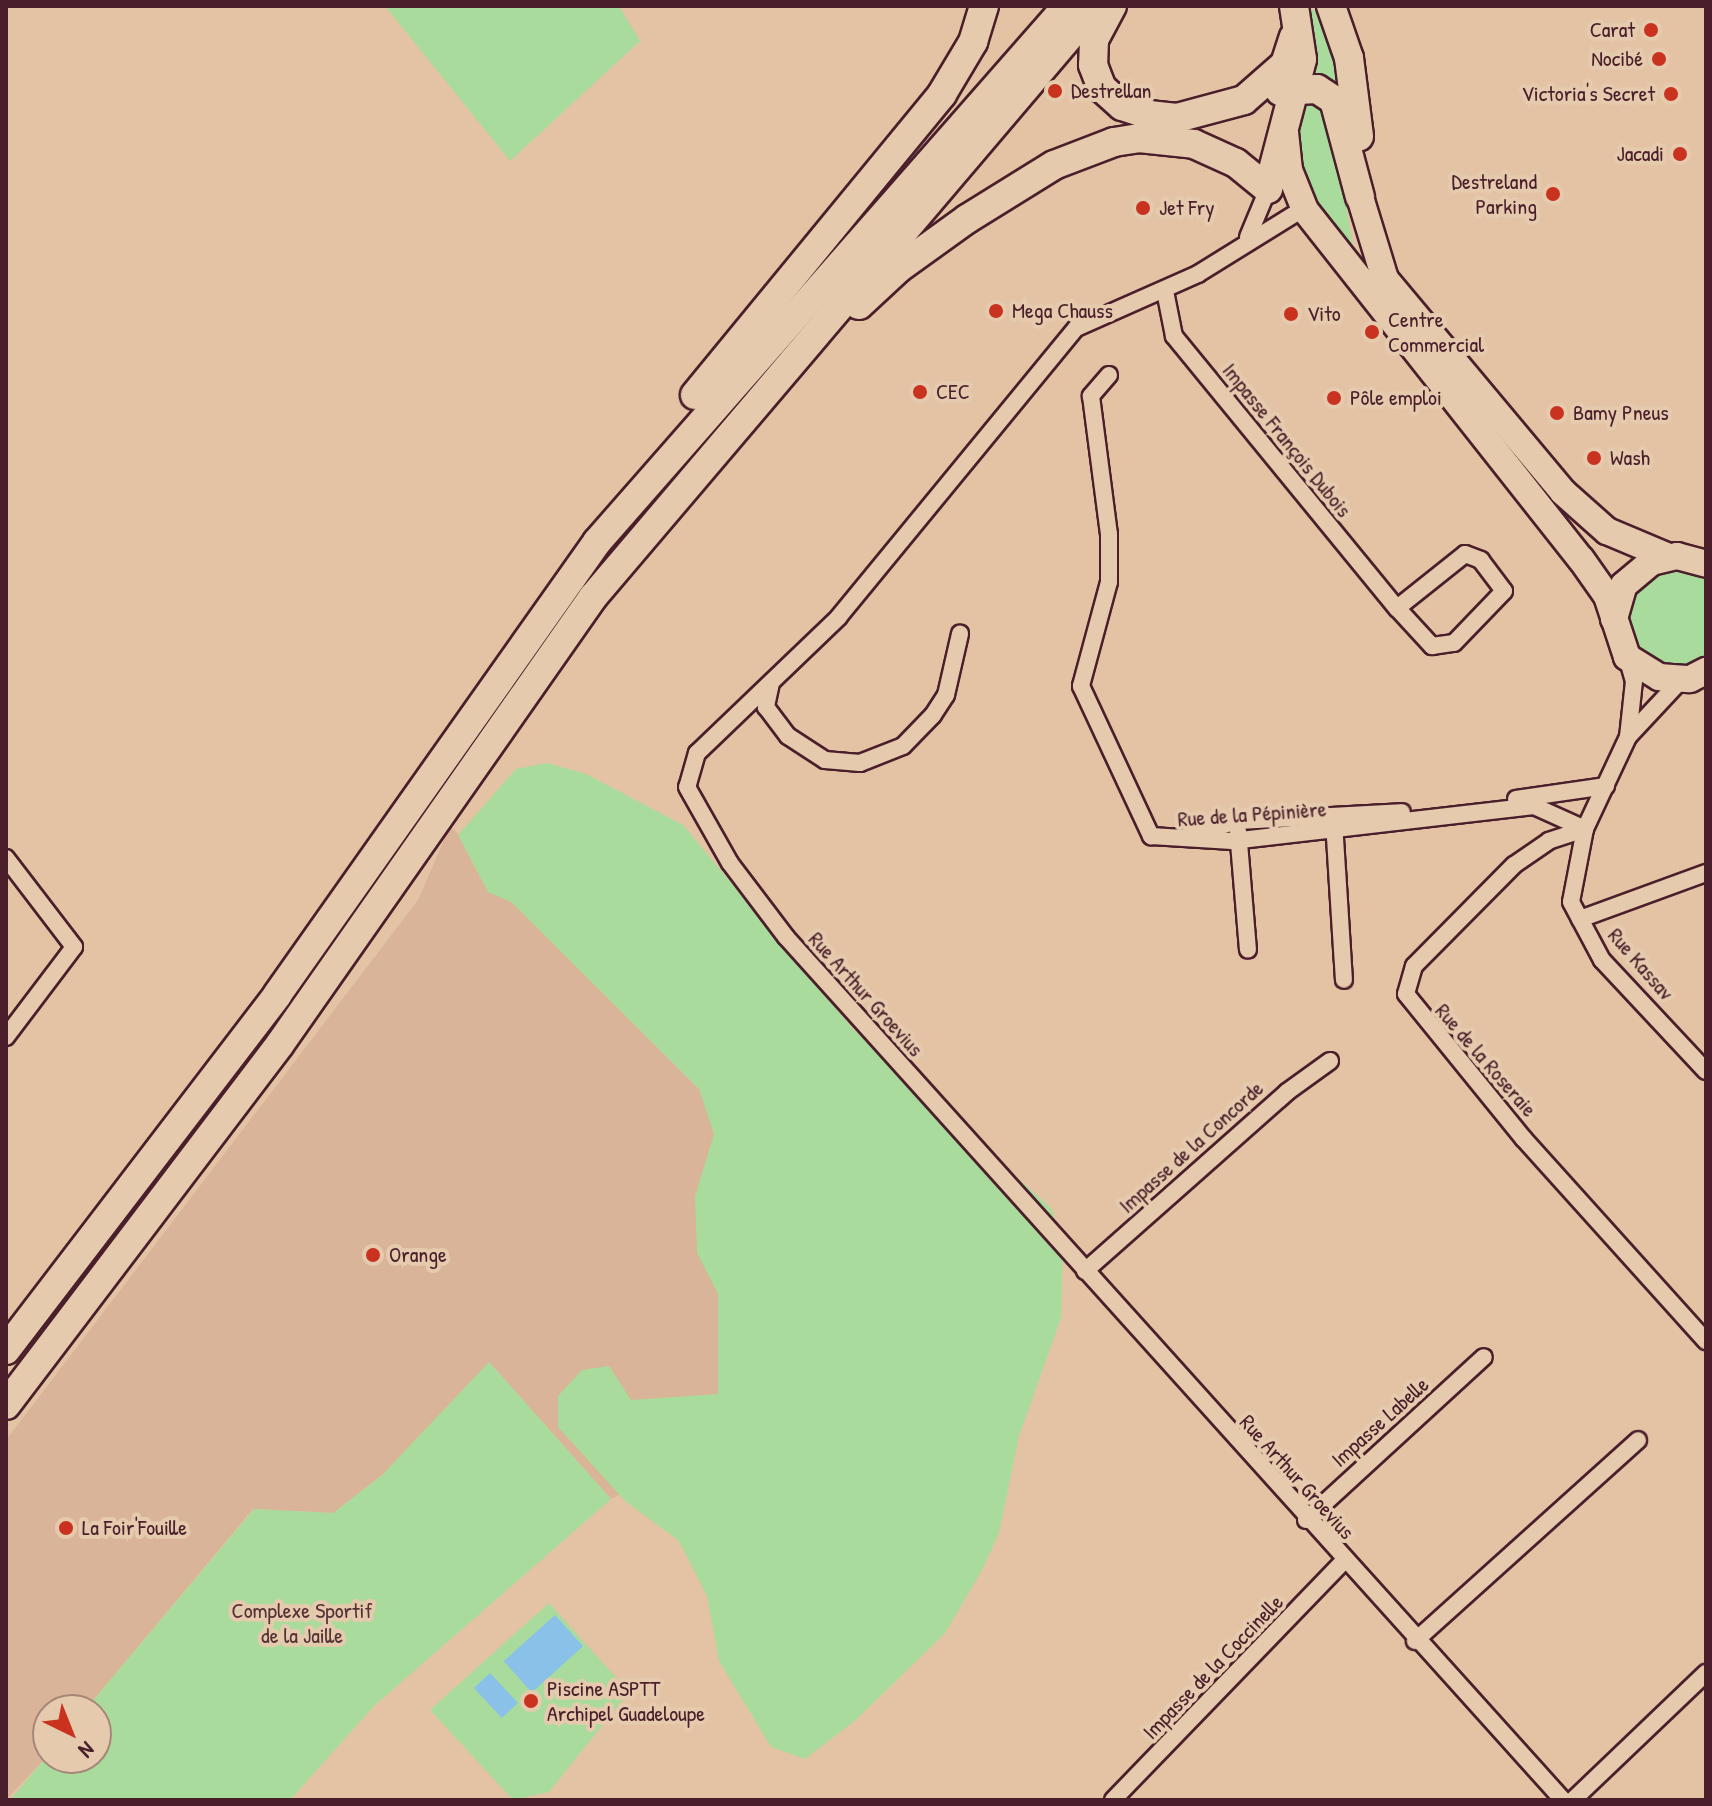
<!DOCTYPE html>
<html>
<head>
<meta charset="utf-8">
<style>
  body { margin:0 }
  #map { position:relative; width:1712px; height:1806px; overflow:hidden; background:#e4c3a5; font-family:"Patrick Hand",sans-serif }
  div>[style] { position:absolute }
  .built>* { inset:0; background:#d9b498 }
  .green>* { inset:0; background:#a9db9c }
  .water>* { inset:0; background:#8ac1e8; transform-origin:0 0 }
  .roads { filter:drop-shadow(2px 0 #4a1f2b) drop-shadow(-2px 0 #4a1f2b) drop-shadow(0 2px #4a1f2b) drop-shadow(0 -2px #4a1f2b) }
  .minor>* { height:16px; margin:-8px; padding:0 8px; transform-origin:8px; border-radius:8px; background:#e5caad }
  .primary>* { height:26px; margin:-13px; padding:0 13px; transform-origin:13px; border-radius:13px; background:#e5caad }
  .trunk>* { height:28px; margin:-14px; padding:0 14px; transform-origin:14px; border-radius:14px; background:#e5caad }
  .dots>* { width:22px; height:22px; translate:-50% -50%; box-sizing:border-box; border:4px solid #e5caad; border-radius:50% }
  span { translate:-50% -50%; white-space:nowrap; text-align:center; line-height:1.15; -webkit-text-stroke:8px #e5caad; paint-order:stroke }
  .poi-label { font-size:22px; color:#4a1f2b }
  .right { translate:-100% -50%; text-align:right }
  .left { translate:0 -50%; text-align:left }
  .street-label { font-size:22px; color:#4a1f2b }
  .park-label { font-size:22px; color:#543236 }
  .frame { position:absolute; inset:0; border:8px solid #4a1f2b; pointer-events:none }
  .north { position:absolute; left:32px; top:1694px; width:80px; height:80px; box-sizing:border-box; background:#e5caad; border:2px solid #a78679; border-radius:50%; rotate:137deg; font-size:22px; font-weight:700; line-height:32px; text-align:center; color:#4a1f2b }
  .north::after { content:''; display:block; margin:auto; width:28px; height:36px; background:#c8321e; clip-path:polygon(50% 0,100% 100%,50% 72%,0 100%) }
</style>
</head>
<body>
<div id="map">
  <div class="built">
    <div style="clip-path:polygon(450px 826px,759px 1132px,760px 1419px,611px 1499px,490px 1363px,381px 1476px,333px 1513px,253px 1509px,85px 1710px,48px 1710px,48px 1755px,6px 1800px,6px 1440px,418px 900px)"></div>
  </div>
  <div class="green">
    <div style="clip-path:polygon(385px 6px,619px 6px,640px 41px,510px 161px)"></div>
    <div style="clip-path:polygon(1319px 8px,1340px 61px,1340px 95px,1304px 77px,1306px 12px)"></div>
    <div style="clip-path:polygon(1314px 99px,1331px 117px,1354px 252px,1346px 256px,1292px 160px,1299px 102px)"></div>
    <div style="clip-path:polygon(1669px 567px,1706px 577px,1706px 660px,1673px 670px,1643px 658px,1625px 630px,1629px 597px,1639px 582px)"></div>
    <div style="clip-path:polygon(547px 763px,586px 774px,683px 825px,853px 1029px,1052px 1209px,1063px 1247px,1061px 1318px,1019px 1436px,999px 1533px,982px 1570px,945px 1633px,857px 1719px,805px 1759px,771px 1747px,719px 1661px,707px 1596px,679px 1541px,625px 1501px,558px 1427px,558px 1396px,582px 1370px,609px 1366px,631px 1400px,718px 1394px,718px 1294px,697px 1253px,695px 1196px,714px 1134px,699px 1089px,511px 902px,488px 892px,458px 835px,516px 769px)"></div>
    <div style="clip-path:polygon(489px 1362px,611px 1499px,374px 1706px,290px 1800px,10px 1800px,48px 1755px,96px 1758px,96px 1710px,85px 1710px,254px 1509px,333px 1513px,381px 1476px)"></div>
    <div style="clip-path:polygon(549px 1603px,629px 1692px,549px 1792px,513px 1800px,430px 1710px)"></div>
  </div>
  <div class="water">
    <div style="left:555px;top:1615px;width:42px;height:69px;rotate:48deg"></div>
    <div style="left:490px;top:1673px;width:41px;height:22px;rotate:47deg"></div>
  </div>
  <div class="roads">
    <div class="minor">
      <div style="left:1293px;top:215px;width:112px;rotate:148.2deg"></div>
      <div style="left:1198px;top:274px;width:133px;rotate:156.1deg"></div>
      <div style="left:1076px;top:328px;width:374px;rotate:129.4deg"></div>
      <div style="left:839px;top:617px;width:197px;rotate:136.2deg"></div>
      <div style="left:697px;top:753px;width:35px;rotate:106deg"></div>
      <div style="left:687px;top:787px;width:87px;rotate:60.5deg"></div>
      <div style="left:730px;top:863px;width:93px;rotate:52.9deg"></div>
      <div style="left:786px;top:937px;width:1161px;rotate:48deg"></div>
      <div style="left:1248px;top:237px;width:52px;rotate:-67.4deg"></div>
      <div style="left:1165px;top:291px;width:46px;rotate:78.7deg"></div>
      <div style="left:1174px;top:336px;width:352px;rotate:50.7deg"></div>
      <div style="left:1397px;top:608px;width:52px;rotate:47.4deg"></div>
      <div style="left:1432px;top:646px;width:22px;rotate:-8deg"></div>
      <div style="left:1454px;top:643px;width:72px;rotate:-46.1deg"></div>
      <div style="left:1504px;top:591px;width:39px;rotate:-127deg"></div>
      <div style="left:1481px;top:560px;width:17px;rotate:-159deg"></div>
      <div style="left:1465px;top:554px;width:87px;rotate:141.5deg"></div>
      <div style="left:1109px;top:375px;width:28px;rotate:131deg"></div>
      <div style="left:1091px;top:396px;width:139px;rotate:82.6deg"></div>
      <div style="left:1109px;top:534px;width:48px;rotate:90deg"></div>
      <div style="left:1109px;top:582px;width:108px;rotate:105.1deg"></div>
      <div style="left:1081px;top:686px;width:166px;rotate:65deg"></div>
      <div style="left:1151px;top:836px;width:81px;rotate:3.5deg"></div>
      <div style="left:1232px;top:841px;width:304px;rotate:-6.6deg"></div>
      <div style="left:1534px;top:806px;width:56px;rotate:24.3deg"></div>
      <div style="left:1627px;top:657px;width:25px;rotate:74deg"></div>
      <div style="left:1634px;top:681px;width:56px;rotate:96.1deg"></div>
      <div style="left:1682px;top:679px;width:79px;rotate:133deg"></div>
      <div style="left:1628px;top:737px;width:102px;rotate:115.1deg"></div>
      <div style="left:1585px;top:829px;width:74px;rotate:100.9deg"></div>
      <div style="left:1571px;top:902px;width:66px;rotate:61.9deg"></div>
      <div style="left:1602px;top:960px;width:152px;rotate:46.9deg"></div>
      <div style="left:771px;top:683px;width:25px;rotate:102deg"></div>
      <div style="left:766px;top:707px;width:36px;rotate:53deg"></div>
      <div style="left:788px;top:736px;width:44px;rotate:33deg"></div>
      <div style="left:825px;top:760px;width:35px;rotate:5deg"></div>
      <div style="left:860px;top:763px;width:46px;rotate:-21.6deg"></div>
      <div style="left:903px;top:746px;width:43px;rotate:-45.9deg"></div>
      <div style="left:933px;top:715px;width:24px;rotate:-57deg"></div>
      <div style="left:946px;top:695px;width:63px;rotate:-77.1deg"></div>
      <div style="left:1516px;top:799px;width:91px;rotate:-8.2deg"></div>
      <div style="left:1334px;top:822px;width:158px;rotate:86.4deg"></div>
      <div style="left:1585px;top:829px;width:38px;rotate:162deg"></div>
      <div style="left:1549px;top:841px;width:42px;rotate:145.6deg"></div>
      <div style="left:1514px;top:865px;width:142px;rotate:134.7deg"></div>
      <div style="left:1414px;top:966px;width:29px;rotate:106deg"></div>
      <div style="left:1406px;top:994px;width:187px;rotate:50.9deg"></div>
      <div style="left:1524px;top:1139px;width:272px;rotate:48deg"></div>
      <div style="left:1238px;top:831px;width:119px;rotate:85.2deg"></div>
      <div style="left:1187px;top:836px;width:52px;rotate:-16.7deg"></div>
      <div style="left:1237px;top:821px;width:165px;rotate:-3.1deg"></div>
      <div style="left:6px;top:858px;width:112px;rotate:52.6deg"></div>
      <div style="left:74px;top:947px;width:113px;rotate:127.1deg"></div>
      <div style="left:1580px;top:919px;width:134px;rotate:-20.1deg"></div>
      <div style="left:1085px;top:1271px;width:270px;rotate:-41.5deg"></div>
      <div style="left:1287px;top:1092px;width:53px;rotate:-35.8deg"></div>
      <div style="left:1306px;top:1520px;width:241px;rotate:-42.5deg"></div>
      <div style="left:1415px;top:1641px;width:300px;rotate:-42deg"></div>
      <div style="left:1113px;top:1800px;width:331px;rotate:-46deg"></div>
      <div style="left:1573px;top:1800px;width:184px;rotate:-43.7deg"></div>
    </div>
    <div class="primary">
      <div style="left:1285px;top:132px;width:38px;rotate:84deg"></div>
      <div style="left:1289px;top:170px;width:43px;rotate:68.2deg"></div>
      <div style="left:1305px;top:210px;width:445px;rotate:51.7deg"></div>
      <div style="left:1581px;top:559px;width:45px;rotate:54.9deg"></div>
      <div style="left:1607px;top:596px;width:64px;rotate:71.8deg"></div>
      <div style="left:1627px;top:657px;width:38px;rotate:32deg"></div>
      <div style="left:1659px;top:677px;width:31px;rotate:4deg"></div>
      <div style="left:1690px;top:679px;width:18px;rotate:-27deg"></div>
      <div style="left:1360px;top:197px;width:86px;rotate:73deg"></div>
      <div style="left:1385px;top:279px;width:278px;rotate:50.1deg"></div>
      <div style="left:1563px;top:492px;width:59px;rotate:41.6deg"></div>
      <div style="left:1607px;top:531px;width:67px;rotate:22.8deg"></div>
      <div style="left:1614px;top:619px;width:35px;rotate:-74deg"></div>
      <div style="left:1624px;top:585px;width:35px;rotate:-40deg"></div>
      <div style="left:1651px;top:562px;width:27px;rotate:-13deg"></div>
      <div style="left:1677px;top:556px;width:30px;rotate:15deg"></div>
    </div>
    <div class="trunk">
      <div style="left:1112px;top:6px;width:38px;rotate:118deg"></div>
      <div style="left:1094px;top:40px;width:25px;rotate:92deg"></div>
      <div style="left:1093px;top:65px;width:25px;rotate:69deg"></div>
      <div style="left:1102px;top:88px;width:27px;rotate:42deg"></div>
      <div style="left:1122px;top:106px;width:28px;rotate:18deg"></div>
      <div style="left:1149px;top:115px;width:28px;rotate:6deg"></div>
      <div style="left:1177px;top:118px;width:69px;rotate:-15deg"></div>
      <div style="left:1244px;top:100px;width:55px;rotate:-41.3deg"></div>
      <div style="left:1285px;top:64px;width:28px;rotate:-72deg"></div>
      <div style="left:1331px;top:6px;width:55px;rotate:70.9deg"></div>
      <div style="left:1349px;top:58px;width:79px;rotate:82.7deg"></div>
      <div style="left:1280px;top:91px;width:37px;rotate:-3deg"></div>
      <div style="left:1317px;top:89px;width:20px;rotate:33deg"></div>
      <div style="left:1334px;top:100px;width:100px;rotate:75deg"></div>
      <div style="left:859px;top:305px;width:54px;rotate:-42.8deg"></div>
      <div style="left:899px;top:268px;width:84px;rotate:-35.8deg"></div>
      <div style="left:967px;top:219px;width:102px;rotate:-31.8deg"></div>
      <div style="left:1054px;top:165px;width:64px;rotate:-21deg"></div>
      <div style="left:1114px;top:142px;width:25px;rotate:-9deg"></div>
      <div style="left:1139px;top:138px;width:55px;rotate:6.2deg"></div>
      <div style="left:1194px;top:144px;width:46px;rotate:24.3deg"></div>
      <div style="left:1236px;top:163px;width:41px;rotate:39.1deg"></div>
      <div style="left:1268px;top:189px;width:134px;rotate:-75.3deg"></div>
      <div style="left:1302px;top:59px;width:54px;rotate:-98.6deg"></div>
      <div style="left:695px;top:395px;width:389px;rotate:-50.6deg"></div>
      <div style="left:942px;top:94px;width:61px;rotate:-59.2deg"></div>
      <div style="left:973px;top:42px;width:38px;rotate:-73deg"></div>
      <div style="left:6px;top:1350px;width:447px;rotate:-52.6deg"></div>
      <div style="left:277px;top:995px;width:555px;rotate:-54.76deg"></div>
      <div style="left:597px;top:542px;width:713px;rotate:-48.75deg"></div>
      <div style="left:6px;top:1405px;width:453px;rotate:-52.8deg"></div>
      <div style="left:280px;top:1044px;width:546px;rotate:-55deg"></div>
      <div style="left:593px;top:597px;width:775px;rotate:-49.66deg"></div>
    </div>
  </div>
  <div class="dots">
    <div style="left:1651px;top:30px;background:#c8321e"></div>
    <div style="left:1659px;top:59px;background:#c8321e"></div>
    <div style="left:1055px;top:91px;background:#c8321e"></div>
    <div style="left:1671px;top:94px;background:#c8321e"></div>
    <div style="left:1680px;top:154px;background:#c8321e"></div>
    <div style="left:1553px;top:194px;background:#c8321e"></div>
    <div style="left:1143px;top:208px;background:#c8321e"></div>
    <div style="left:996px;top:311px;background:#c8321e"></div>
    <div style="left:1291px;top:314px;background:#c8321e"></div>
    <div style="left:1372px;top:332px;background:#c8321e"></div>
    <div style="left:920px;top:392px;background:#c8321e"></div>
    <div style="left:1334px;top:398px;background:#c8321e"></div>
    <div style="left:1557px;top:413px;background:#c8321e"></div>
    <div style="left:1594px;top:458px;background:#c8321e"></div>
    <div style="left:373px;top:1255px;background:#c8321e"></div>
    <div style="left:66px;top:1528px;background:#c8321e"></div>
    <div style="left:531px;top:1701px;background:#c8321e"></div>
  </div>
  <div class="poi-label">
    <span class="right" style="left:1635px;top:30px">Carat</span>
    <span class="right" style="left:1643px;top:59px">Nocibé</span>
    <span class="left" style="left:1071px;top:91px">Destrellan</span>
    <span class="right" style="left:1655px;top:94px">Victoria's Secret</span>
    <span class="right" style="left:1664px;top:154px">Jacadi</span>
    <span class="right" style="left:1537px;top:194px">Destreland<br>Parking</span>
    <span class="left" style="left:1159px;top:208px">Jet Fry</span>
    <span class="left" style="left:1012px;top:311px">Mega Chauss</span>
    <span class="left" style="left:1307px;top:314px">Vito</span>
    <span class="left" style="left:1388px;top:332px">Centre<br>Commercial</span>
    <span class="left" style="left:936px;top:392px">CEC</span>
    <span class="left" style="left:1350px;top:398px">Pôle emploi</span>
    <span class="left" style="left:1573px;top:413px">Bamy Pneus</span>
    <span class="left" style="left:1610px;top:458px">Wash</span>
    <span class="left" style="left:389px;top:1255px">Orange</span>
    <span class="left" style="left:82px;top:1528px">La Foir'Fouille</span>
    <span class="left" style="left:547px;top:1701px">Piscine ASPTT<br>Archipel Guadeloupe</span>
  </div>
  <div class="street-label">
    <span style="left:1287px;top:440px;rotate:51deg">Impasse François Dubois</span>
    <span style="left:1252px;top:814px;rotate:-4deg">Rue de la Pépinière</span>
    <span style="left:1641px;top:964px;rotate:49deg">Rue Kassav</span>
    <span style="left:866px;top:994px;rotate:48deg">Rue Arthur Groevius</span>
    <span style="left:1486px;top:1060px;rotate:49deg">Rue de la Roseraie</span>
    <span style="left:1191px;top:1147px;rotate:-42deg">Impasse de la Concorde</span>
    <span style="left:1380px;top:1422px;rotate:-42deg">Impasse Labelle</span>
    <span style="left:1297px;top:1477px;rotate:48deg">Rue Arthur Groevius</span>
    <span style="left:1213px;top:1667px;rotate:-46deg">Impasse de la Coccinelle</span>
  </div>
  <div class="park-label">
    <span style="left:302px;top:1623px">Complexe Sportif<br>de la Jaille</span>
  </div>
  <div class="frame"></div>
  <div class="north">N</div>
</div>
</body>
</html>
